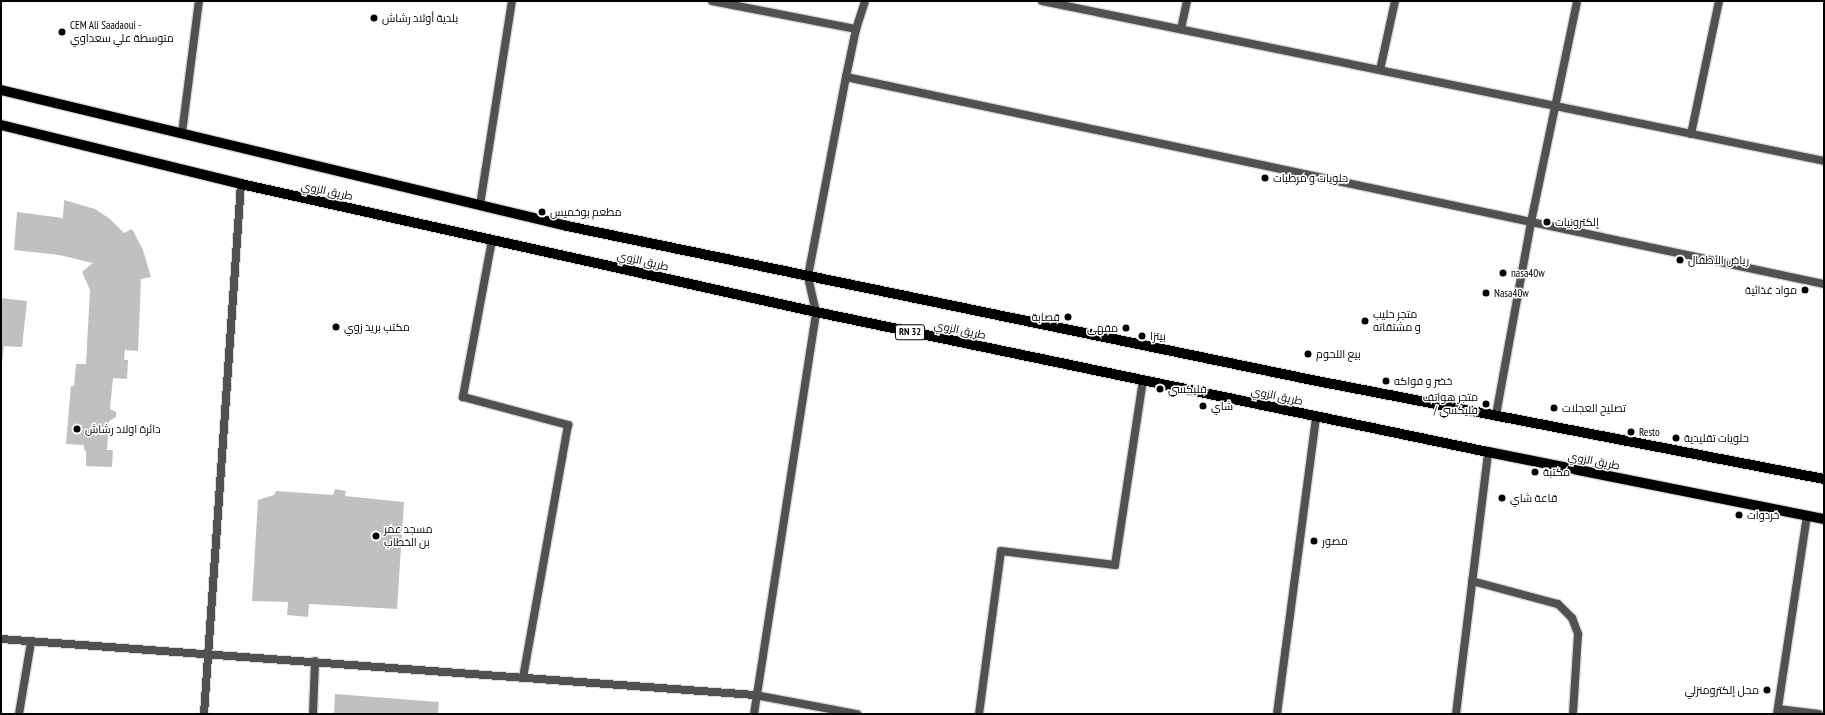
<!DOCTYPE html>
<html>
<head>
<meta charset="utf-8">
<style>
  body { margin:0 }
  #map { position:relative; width:1825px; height:715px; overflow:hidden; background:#fff; font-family:"PT Sans Narrow",Cairo,sans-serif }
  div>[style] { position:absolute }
  .building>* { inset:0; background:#c0c0c0 }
  .roads { filter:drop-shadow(1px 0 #dbdbdb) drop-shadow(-1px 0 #dbdbdb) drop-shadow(0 1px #dbdbdb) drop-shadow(0 -1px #dbdbdb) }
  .minor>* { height:8px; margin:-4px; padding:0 4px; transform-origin:4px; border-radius:4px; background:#515151 }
  .primary>* { height:10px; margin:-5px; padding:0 5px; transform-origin:5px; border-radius:5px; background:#000 }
  .dots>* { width:11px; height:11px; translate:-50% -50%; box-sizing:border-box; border:2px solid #fff; border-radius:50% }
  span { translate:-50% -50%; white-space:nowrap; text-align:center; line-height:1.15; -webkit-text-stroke:3px #fff; paint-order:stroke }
  .shield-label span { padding:1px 3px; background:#fff; border:1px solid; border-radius:3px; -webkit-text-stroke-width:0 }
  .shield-label { font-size:10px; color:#000; font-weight:700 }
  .poi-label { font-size:11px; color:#000 }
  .left { translate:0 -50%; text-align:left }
  .right { translate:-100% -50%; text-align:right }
  .street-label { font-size:11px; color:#000 }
  .frame { position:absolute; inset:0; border:2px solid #000; pointer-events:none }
</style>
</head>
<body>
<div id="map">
  <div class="building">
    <div style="clip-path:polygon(64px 200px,95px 209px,110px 219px,124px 233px,132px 229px,143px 250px,151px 277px,141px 279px,138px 351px,125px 350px,124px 360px,128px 360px,127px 379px,113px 378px,110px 409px,116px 412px,116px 417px,109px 421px,107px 450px,113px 450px,112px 467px,86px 466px,86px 451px,84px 450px,84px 445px,66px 444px,71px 386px,74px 386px,76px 364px,86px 364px,90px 290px,82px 272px,93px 263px,59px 255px,14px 250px,17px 212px,63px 218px)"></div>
    <div style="clip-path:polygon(1px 298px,27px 301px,22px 347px,4px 346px,2px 363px)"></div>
    <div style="clip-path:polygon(335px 489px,346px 491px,345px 496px,404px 502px,397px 609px,309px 604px,308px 617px,287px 615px,288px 602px,252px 601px,258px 500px,274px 495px,276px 491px,333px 495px)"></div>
    <div style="clip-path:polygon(335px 694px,439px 702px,438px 714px,334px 714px)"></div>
  </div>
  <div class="roads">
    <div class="minor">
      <div style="left:712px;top:1px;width:147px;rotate:11deg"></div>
      <div style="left:1042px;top:1px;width:798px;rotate:11.56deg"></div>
      <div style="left:1181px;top:29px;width:29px;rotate:-78deg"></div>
      <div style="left:1380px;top:70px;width:71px;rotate:-77.7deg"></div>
      <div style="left:846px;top:77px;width:1000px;rotate:11.95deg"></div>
      <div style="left:182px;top:133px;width:133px;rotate:-82.7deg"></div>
      <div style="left:1691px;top:134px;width:136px;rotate:-78.1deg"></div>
      <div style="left:480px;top:205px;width:206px;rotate:-81.1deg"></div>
      <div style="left:492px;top:240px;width:160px;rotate:100.5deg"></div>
      <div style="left:463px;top:397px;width:109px;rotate:14.9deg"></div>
      <div style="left:568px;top:425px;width:256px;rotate:100.1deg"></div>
      <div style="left:1496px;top:415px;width:196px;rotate:-79.7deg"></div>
      <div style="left:1531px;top:222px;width:226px;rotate:-78.2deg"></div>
      <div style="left:1472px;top:581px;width:89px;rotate:15deg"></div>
      <div style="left:1558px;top:604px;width:20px;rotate:45deg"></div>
      <div style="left:1572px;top:618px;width:17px;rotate:69deg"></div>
      <div style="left:1578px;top:634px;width:80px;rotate:93.6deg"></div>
      <div style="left:1px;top:639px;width:756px;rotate:4.25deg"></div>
      <div style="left:755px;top:695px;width:104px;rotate:10.6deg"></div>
      <div style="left:1778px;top:709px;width:41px;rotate:7deg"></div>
      <div style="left:19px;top:714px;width:73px;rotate:-80.5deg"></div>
      <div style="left:204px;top:714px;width:531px;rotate:-86.01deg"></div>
      <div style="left:313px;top:714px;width:53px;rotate:-87.8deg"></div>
      <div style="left:754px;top:714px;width:407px;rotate:-81.2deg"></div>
      <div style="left:816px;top:312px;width:37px;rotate:-103deg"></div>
      <div style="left:808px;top:276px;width:203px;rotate:-79.2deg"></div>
      <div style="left:846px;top:77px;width:49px;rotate:-78.2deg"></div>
      <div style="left:856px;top:29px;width:29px;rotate:-72deg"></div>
      <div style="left:979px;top:714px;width:164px;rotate:-82.3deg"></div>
      <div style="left:1001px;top:551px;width:115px;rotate:7deg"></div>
      <div style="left:1115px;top:565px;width:187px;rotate:-81.4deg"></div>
      <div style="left:1277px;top:714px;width:301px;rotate:-82.5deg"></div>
      <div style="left:1456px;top:714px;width:264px;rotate:-83deg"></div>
      <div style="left:1777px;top:714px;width:201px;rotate:-81.4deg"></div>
    </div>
    <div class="primary">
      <div style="left:1px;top:90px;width:582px;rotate:13.51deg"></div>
      <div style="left:567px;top:226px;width:766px;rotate:11.68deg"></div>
      <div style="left:1317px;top:381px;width:516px;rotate:10.94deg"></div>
      <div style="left:1px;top:125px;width:247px;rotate:13.8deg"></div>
      <div style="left:241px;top:184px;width:589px;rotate:12.55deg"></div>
      <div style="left:816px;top:312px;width:686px;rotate:11.77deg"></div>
      <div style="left:1488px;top:452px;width:343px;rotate:11.3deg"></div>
    </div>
  </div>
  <div class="dots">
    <div style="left:374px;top:18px;background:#000"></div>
    <div style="left:62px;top:32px;background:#000"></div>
    <div style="left:1265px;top:178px;background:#000"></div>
    <div style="left:542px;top:212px;background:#000"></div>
    <div style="left:1547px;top:222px;background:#000"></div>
    <div style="left:1680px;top:260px;background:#000"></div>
    <div style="left:1503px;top:273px;background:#000"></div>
    <div style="left:1805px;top:290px;background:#000"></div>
    <div style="left:1486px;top:293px;background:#000"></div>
    <div style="left:1068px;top:317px;background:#000"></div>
    <div style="left:1365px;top:321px;background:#000"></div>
    <div style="left:336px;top:327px;background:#000"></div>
    <div style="left:1126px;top:328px;background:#000"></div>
    <div style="left:1142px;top:336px;background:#000"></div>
    <div style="left:1308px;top:354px;background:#000"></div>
    <div style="left:1386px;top:381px;background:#000"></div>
    <div style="left:1160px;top:389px;background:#000"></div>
    <div style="left:1486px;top:404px;background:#000"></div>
    <div style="left:1203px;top:406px;background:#000"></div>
    <div style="left:1554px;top:408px;background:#000"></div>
    <div style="left:77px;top:429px;background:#000"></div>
    <div style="left:1631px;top:432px;background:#000"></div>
    <div style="left:1676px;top:438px;background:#000"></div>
    <div style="left:1535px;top:472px;background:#000"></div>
    <div style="left:1502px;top:498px;background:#000"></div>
    <div style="left:1739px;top:515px;background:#000"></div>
    <div style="left:376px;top:536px;background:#000"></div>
    <div style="left:1314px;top:541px;background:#000"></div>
    <div style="left:1767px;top:690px;background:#000"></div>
  </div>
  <div class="shield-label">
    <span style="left:910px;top:332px">RN 32</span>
  </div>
  <div class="poi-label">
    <span class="left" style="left:382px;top:18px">بلدية أولاد رشاش</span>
    <span class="left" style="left:70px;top:32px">CEM Ali Saadaoui -<br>متوسطة علي سعداوي</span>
    <span class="left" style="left:1273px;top:178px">حلويات و مرطبات</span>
    <span class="left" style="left:550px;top:212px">مطعم بوخميس</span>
    <span class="left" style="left:1555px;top:222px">إلكترونيات</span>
    <span class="left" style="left:1688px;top:260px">رياض الأطفال</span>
    <span class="left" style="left:1511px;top:273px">nasa40w</span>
    <span class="right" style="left:1797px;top:290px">مواد غذائية</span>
    <span class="left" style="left:1494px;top:293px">Nasa40w</span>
    <span class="left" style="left:1373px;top:321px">متجر حليب<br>و مشتقاته</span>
    <span class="right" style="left:1060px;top:317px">قصابة</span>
    <span class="left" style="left:344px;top:327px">مكتب بريد زوي</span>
    <span class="right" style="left:1118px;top:328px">مقهى</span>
    <span class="left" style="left:1150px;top:336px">بيتزا</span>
    <span class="left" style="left:1316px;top:354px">بيع اللحوم</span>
    <span class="left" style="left:1394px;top:381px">خضر و فواكه</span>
    <span class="left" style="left:1168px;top:389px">فليكسي</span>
    <span class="right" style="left:1478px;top:404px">متجر هواتف<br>/ فليكسي</span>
    <span class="left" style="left:1211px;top:406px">شاي</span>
    <span class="left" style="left:1562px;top:408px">تصليح العجلات</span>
    <span class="left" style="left:85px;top:429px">دائرة اولاد رشاش</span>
    <span class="left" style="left:1639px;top:432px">Resto</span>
    <span class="left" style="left:1684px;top:438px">حلويات تقليدية</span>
    <span class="left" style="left:1543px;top:472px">مكتبة</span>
    <span class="left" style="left:1510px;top:498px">قاعة شاي</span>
    <span class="left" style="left:1747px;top:515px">خردوات</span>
    <span class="left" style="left:384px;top:536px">مسجد عمر<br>بن الخطاب</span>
    <span class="left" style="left:1322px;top:541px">مصور</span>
    <span class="right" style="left:1759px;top:690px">محل إلكترومنزلي</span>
  </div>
  <div class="street-label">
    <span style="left:327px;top:191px;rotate:12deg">طريق الزوي</span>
    <span style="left:643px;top:261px;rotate:13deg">طريق الزوي</span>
    <span style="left:960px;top:330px;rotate:12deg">طريق الزوي</span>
    <span style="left:1277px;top:396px;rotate:12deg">طريق الزوي</span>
    <span style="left:1594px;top:461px;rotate:11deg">طريق الزوي</span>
  </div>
  <div class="frame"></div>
</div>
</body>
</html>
